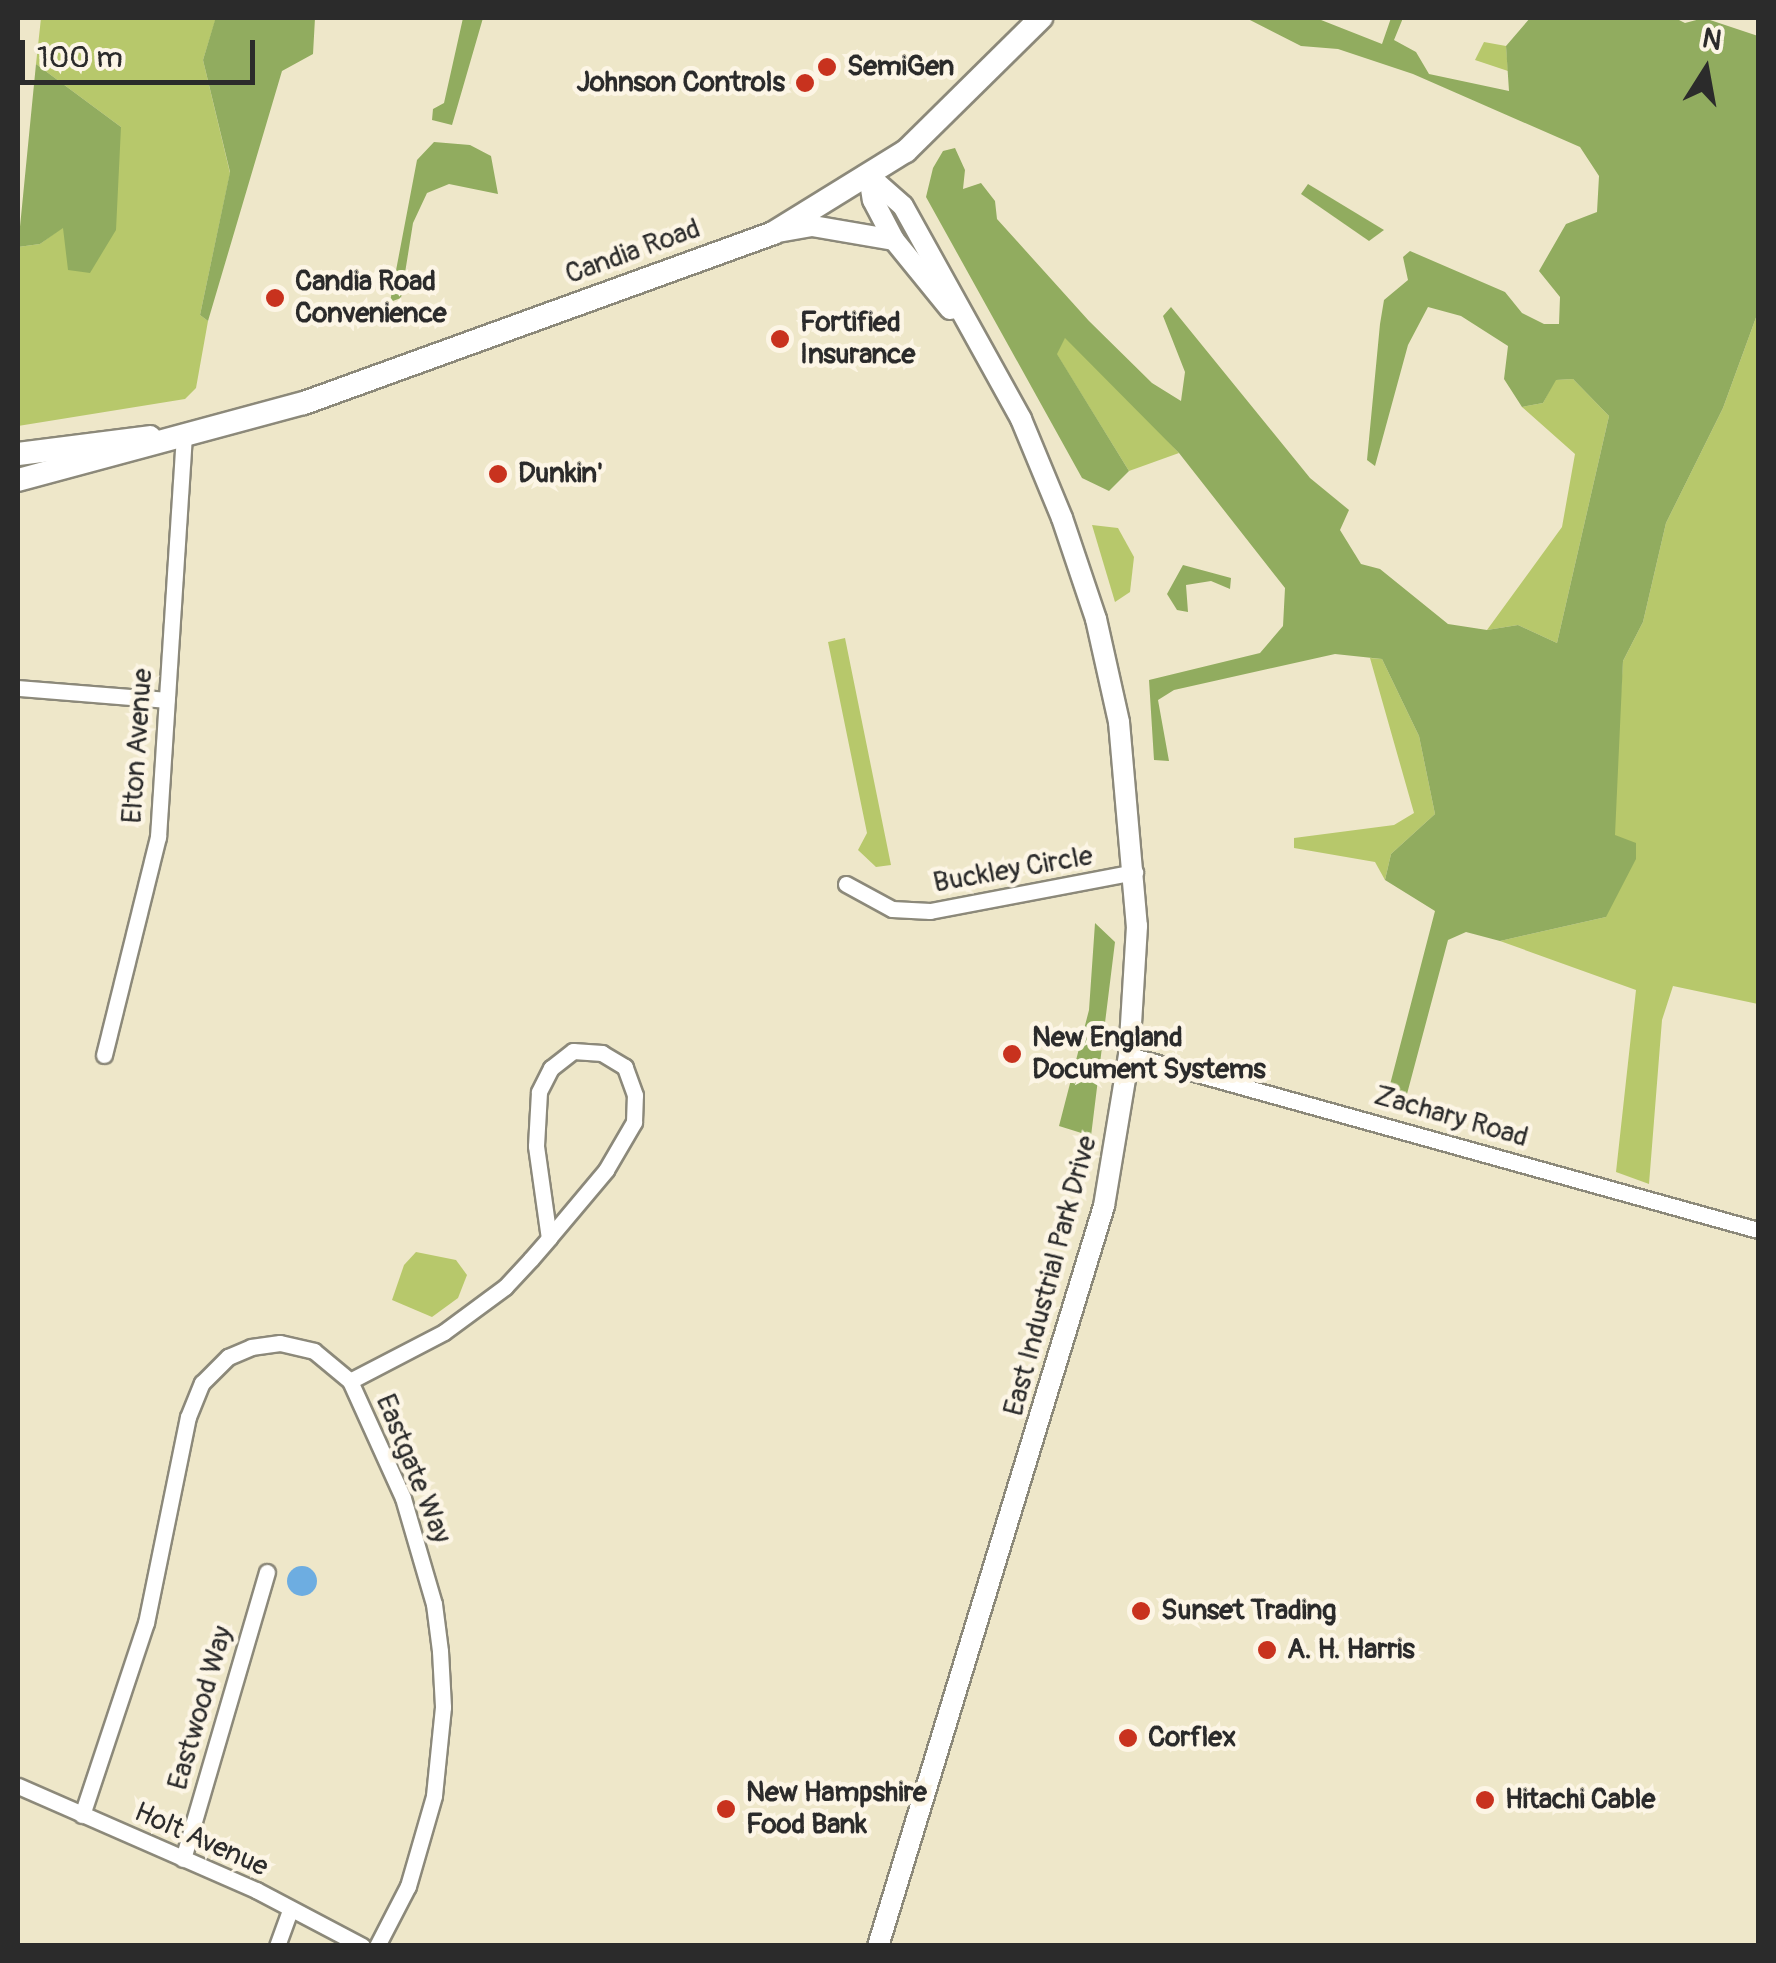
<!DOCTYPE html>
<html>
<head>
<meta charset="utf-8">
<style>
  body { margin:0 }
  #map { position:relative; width:1776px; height:1963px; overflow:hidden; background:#eee7c9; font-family:Pangolin,sans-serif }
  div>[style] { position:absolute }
  .green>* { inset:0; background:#b7c86b }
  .forest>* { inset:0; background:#91ac5f }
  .water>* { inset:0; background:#6dade1 }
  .round { border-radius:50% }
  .roads { filter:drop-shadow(2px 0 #8c897a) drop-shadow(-2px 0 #8c897a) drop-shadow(0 2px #8c897a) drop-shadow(0 -2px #8c897a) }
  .minor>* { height:15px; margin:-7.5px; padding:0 7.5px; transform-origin:7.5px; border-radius:7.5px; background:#fff }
  .tertiary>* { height:20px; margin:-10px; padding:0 10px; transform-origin:10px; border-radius:10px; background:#fff }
  .secondary>* { height:22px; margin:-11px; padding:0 11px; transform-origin:11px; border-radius:11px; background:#fff }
  .dots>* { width:28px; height:28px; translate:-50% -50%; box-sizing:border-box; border:5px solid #fcf5e5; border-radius:50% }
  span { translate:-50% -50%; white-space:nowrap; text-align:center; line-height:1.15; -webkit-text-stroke:9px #fcf5e5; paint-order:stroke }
  .poi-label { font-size:28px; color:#2b2b2b; font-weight:700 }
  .left { translate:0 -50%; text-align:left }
  .right { translate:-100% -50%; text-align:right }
  .street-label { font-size:28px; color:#2b2b2b }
  .frame { position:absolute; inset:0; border:20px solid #2b2b2b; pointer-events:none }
  .north { position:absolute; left:1656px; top:20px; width:100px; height:100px; -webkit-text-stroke:8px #fcf5e5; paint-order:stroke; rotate:11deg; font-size:28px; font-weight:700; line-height:40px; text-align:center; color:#2b2b2b }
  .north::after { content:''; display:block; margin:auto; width:35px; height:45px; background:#2b2b2b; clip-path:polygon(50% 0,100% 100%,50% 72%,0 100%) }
  .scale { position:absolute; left:20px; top:40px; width:235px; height:45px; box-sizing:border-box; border:5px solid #2b2b2b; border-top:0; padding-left:12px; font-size:30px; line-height:35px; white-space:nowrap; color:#2b2b2b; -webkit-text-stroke:8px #fcf5e5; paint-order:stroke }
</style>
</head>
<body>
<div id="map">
  <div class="green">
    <div style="clip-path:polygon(41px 18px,216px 18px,203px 60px,230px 173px,200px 315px,208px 321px,196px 388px,185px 399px,18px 426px,18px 247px,40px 244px,63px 227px,121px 127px,36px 64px)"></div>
    <div style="clip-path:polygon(1484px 42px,1506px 46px,1508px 71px,1475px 60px)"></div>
    <div style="clip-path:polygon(1758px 312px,1758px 1004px,1673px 986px,1662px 1020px,1649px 1184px,1616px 1172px,1636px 990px,1500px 941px,1606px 917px,1623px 661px,1643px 622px,1666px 523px,1723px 408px)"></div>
    <div style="clip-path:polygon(1065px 337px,1110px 379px,1179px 453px,1129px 471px,1056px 353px)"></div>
    <div style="clip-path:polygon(1573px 379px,1609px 416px,1557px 643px,1518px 625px,1487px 630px,1562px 527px,1575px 454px,1522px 407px,1543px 403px,1555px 380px)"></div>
    <div style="clip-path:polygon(1092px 525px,1118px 528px,1134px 557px,1130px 592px,1115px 602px)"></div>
    <div style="clip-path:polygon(845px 638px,891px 865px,876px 867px,858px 850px,867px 833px,828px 642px)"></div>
    <div style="clip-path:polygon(1370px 658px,1382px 659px,1419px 736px,1435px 814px,1391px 854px,1385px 880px,1375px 862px,1294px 848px,1294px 838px,1394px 825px,1414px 813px)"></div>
    <div style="clip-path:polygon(416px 1252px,456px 1260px,467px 1275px,458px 1298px,432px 1317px,392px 1300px,404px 1265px)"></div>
  </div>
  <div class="forest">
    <div style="clip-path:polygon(315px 18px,313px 54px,282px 71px,208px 321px,200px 315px,230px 172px,203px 60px,215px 20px)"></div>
    <div style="clip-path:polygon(463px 18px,483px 18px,452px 125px,432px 120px,433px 109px,444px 103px)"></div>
    <div style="clip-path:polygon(1246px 18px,1316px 18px,1382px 44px,1391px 18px,1403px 18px,1394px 40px,1416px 52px,1429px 74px,1509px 91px,1506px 46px,1530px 18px,1675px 18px,1685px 23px,1704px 18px,1758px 36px,1758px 312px,1723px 408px,1666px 523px,1643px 622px,1623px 661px,1615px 835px,1636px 843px,1636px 859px,1606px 917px,1500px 941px,1466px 932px,1448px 940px,1407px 1094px,1397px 1104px,1386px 1100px,1435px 911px,1385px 880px,1391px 854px,1435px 814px,1419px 736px,1382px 659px,1335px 654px,1174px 690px,1158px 700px,1169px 761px,1154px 760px,1149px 680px,1260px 653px,1283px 626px,1285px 588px,1179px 453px,1065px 338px,1057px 354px,1129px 471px,1109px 491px,1082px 478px,926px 197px,933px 168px,943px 151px,955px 148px,965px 170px,963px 189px,981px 183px,995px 201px,997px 219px,1089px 321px,1152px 383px,1181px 401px,1185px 372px,1163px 316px,1171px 307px,1310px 478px,1349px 510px,1340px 530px,1361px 564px,1380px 569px,1448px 624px,1487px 630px,1518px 625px,1557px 643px,1609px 416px,1573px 379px,1556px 380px,1543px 403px,1522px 407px,1504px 379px,1508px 346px,1461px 316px,1428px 307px,1408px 345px,1375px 466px,1367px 460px,1380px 324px,1384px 300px,1408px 280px,1403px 257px,1410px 251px,1505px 292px,1522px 313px,1544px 324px,1559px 324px,1560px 297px,1539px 271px,1566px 224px,1597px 212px,1599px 176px,1580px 147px,1413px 74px,1338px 49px,1301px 46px)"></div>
    <div style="clip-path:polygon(36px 64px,121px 127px,116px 230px,90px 273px,68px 270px,63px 228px,40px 244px,18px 247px)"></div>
    <div style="clip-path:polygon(434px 142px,470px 145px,491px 156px,498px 194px,449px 184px,427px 193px,413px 223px,401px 298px,390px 302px,417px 160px)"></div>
    <div style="clip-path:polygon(1308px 184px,1384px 230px,1369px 241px,1301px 194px)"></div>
    <div style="clip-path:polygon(1183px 565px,1231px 578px,1230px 589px,1211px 581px,1186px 585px,1188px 612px,1177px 610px,1167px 594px)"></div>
    <div style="clip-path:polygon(1095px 923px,1115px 942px,1091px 1136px,1059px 1126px,1089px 1010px)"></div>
  </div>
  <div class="water">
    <div class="round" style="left:287px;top:1566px;width:30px;height:30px"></div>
  </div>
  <div class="roads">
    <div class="minor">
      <div style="left:18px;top:688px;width:149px;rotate:4.6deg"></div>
      <div style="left:846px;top:884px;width:52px;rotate:28.5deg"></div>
      <div style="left:892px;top:909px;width:38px;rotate:3deg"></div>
      <div style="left:930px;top:911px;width:209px;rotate:-10.8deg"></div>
      <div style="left:104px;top:1055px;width:225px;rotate:-76.1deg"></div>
      <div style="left:158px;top:837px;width:403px;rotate:-86.3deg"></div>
      <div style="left:1129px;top:1055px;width:653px;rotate:15.55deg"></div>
      <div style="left:350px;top:1381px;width:106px;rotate:-27.5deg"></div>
      <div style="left:444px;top:1332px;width:76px;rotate:-36.4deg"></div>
      <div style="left:505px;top:1287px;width:38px;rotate:-47deg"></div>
      <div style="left:531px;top:1259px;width:28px;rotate:-49deg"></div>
      <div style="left:549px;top:1238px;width:89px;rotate:-50deg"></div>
      <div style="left:606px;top:1170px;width:56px;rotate:-59.7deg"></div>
      <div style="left:634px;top:1122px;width:27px;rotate:-88deg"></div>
      <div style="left:635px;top:1095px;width:30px;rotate:-110deg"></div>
      <div style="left:625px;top:1067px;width:27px;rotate:-149deg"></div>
      <div style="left:602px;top:1053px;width:29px;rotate:-176deg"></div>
      <div style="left:573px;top:1051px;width:28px;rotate:142deg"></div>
      <div style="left:551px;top:1068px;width:27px;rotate:117deg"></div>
      <div style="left:539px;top:1092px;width:54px;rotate:93.2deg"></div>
      <div style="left:536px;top:1146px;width:93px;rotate:82deg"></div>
      <div style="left:18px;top:1786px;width:260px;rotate:23.6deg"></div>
      <div style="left:256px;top:1890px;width:120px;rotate:27.8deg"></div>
      <div style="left:82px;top:1815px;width:202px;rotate:-71.6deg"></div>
      <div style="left:146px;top:1623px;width:210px;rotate:-78.5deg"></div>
      <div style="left:188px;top:1417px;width:37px;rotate:-68deg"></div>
      <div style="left:202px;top:1383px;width:37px;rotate:-45deg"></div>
      <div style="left:228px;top:1357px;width:25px;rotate:-23deg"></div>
      <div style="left:251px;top:1347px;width:29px;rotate:-8deg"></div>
      <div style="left:280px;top:1343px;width:35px;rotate:13deg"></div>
      <div style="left:314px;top:1351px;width:47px;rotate:39.8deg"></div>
      <div style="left:350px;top:1381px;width:128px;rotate:65.6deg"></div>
      <div style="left:403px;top:1498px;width:110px;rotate:73.7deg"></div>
      <div style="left:434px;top:1604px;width:47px;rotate:82.7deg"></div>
      <div style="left:440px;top:1651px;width:56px;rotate:86.9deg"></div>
      <div style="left:443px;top:1707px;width:89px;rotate:95.8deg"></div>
      <div style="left:434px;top:1796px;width:94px;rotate:106.1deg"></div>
      <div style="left:408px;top:1886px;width:68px;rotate:117.3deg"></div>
      <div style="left:183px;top:1859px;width:299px;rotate:-73.7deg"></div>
      <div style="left:277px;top:1946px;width:38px;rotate:-70deg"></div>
    </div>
    <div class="tertiary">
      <div style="left:869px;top:176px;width:45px;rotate:41.4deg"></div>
      <div style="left:903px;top:206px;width:244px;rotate:61deg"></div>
      <div style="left:1021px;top:419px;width:107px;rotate:67.5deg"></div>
      <div style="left:1062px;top:518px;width:107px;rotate:71.4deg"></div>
      <div style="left:1096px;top:619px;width:106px;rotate:77.4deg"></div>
      <div style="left:1119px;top:722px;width:205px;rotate:85deg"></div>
      <div style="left:1137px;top:926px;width:129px;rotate:93.5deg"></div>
      <div style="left:1129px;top:1055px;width:153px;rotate:99.4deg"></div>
      <div style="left:1104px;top:1206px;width:774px;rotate:106.98deg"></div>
      <div style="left:869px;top:176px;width:24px;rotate:81deg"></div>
      <div style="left:873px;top:200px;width:45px;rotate:62.3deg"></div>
      <div style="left:894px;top:240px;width:89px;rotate:50.9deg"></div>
      <div style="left:778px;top:232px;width:36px;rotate:-10deg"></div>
      <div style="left:813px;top:226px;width:82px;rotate:9.8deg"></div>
    </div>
    <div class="secondary">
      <div style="left:18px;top:454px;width:133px;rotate:-7.3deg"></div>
      <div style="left:18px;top:480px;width:296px;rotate:-15.1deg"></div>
      <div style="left:304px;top:403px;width:499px;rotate:-19.9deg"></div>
      <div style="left:773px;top:233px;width:156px;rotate:-31.7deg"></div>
      <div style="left:906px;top:151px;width:190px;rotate:-44.6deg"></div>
    </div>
  </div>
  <div class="dots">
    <div style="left:827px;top:67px;background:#c8321e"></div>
    <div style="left:805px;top:83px;background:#c8321e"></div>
    <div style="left:275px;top:298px;background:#c8321e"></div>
    <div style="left:780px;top:339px;background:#c8321e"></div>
    <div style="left:498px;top:474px;background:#c8321e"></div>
    <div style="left:1012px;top:1054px;background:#c8321e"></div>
    <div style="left:1141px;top:1611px;background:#c8321e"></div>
    <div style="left:1267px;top:1650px;background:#c8321e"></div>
    <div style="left:1128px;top:1738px;background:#c8321e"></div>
    <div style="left:1485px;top:1800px;background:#c8321e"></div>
    <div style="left:726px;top:1809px;background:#c8321e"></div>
  </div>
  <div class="poi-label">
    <span class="left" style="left:847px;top:67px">SemiGen</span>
    <span class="right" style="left:785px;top:83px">Johnson Controls</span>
    <span class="left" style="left:295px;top:298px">Candia Road<br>Convenience</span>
    <span class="left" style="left:800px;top:339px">Fortified<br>Insurance</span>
    <span class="left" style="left:518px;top:474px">Dunkin'</span>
    <span class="left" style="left:1032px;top:1054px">New England<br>Document Systems</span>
    <span class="left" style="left:1161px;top:1611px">Sunset Trading</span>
    <span class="left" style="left:1287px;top:1650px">A. H. Harris</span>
    <span class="left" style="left:1148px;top:1738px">Corflex</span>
    <span class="left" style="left:746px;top:1809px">New Hampshire<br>Food Bank</span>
    <span class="left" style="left:1505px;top:1800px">Hitachi Cable</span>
  </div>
  <div class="street-label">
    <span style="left:633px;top:252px;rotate:-20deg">Candia Road</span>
    <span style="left:138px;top:746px;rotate:-86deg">Elton Avenue</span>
    <span style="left:1013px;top:870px;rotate:-10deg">Buckley Circle</span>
    <span style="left:1451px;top:1117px;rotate:16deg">Zachary Road</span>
    <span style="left:1051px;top:1276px;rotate:-75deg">East Industrial Park Drive</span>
    <span style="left:413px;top:1469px;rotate:68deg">Eastgate Way</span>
    <span style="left:201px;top:1708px;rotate:-74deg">Eastwood Way</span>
    <span style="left:201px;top:1840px;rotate:24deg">Holt Avenue</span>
  </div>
  <div class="frame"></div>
  <div class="north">N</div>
  <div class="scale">100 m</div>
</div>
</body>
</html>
